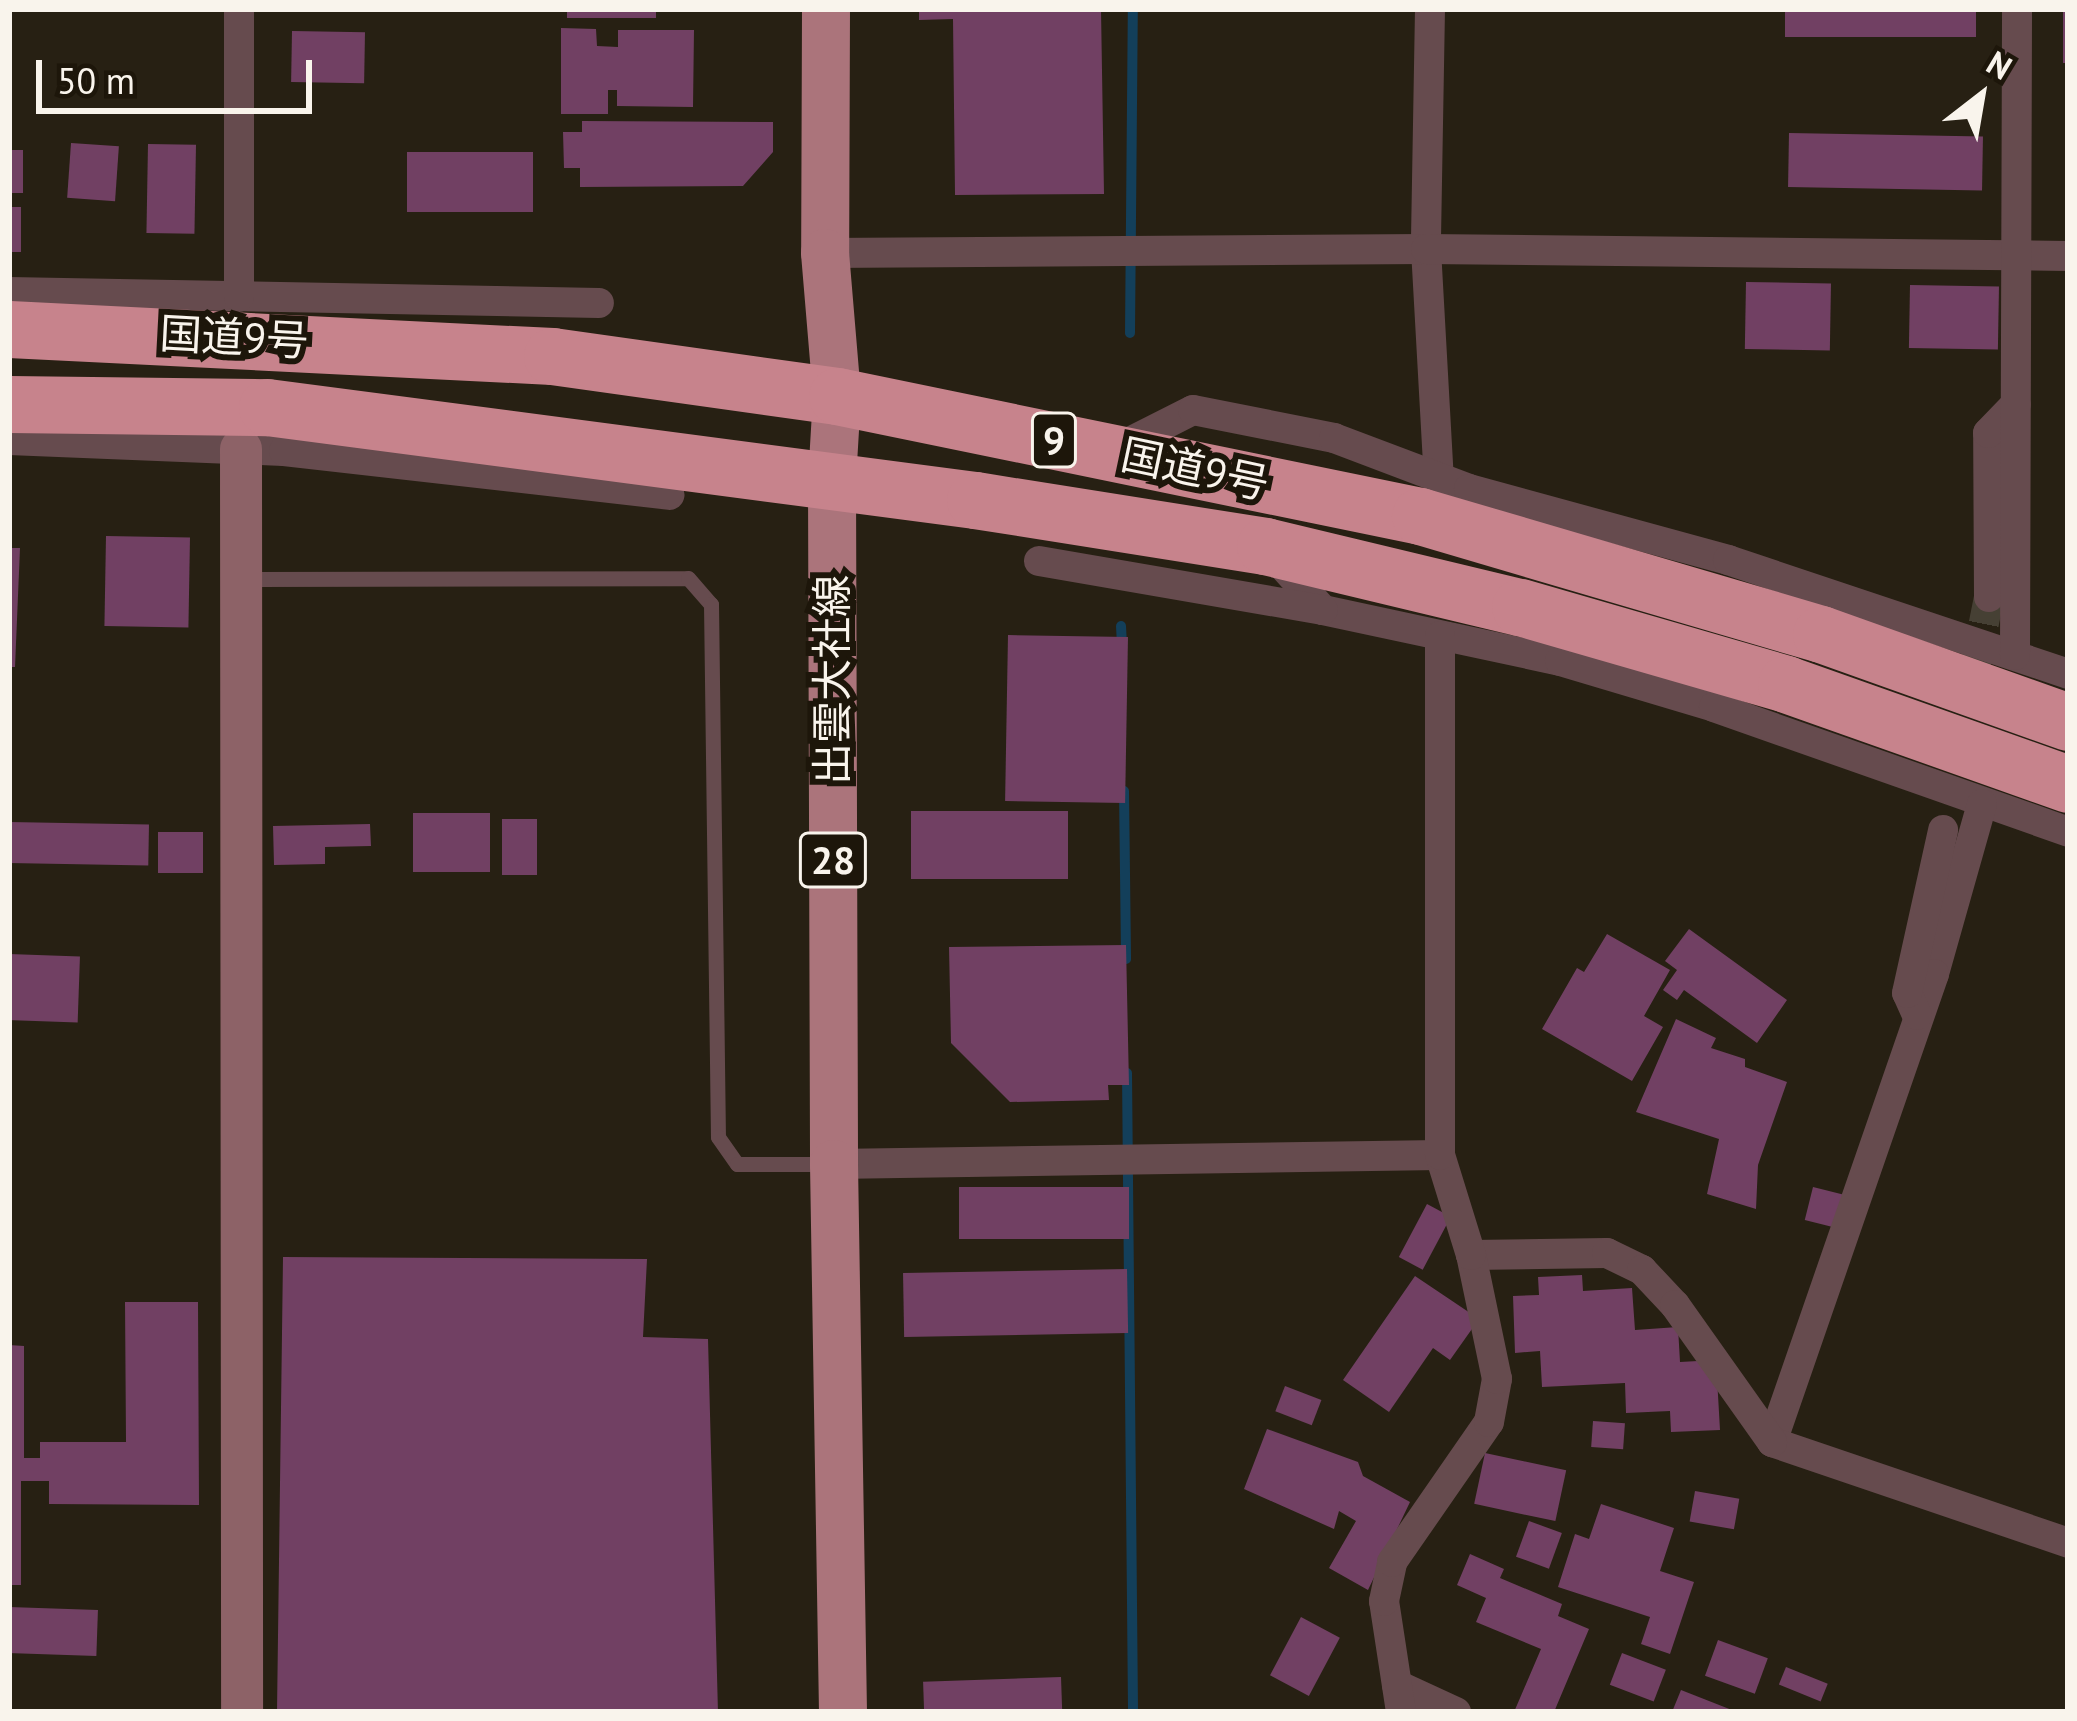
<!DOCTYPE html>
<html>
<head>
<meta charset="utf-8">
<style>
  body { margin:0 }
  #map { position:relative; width:2077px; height:1721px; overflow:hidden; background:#272013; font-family:"PT Sans","Noto Sans JP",sans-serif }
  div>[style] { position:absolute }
  .stream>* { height:10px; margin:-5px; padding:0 5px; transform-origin:5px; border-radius:5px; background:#133f5a }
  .building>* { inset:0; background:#714063; transform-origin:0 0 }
  .street-tunnel>* { height:30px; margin-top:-15px; transform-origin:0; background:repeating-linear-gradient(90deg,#464034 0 30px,transparent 0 45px) }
  .lane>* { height:15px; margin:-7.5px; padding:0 7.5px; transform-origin:7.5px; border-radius:7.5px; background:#664b4e }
  .street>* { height:30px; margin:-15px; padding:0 15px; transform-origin:15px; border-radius:15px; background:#664b4e }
  .secondary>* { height:42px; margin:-21px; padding:0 21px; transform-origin:21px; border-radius:21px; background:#8d6267 }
  .primary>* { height:48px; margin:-24px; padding:0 24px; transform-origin:24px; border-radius:24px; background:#ab747b }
  .highway>* { height:57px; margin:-28.5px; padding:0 28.5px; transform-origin:28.5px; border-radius:28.5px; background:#c7838c }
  span { translate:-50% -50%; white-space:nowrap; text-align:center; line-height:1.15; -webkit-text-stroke:12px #1d160a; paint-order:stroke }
  .shield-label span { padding:3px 9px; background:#1d160a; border:3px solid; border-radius:9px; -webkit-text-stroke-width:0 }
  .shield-label { font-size:39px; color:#f9f4ec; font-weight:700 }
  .street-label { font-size:42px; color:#f9f4ec }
  .frame { position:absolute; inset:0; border:12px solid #f9f4ec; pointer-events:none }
  .north { position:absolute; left:1921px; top:36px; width:120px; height:120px; -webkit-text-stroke:9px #1d160a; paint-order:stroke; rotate:31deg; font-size:33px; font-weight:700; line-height:48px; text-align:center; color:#f9f4ec }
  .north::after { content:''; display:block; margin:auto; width:42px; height:54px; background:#f9f4ec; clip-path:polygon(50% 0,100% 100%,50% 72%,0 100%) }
  .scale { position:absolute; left:36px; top:60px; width:276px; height:54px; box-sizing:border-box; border:6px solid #f9f4ec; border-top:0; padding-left:15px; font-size:36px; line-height:42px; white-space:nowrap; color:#f9f4ec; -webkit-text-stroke:9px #1d160a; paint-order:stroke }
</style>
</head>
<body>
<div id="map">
  <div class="stream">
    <div style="left:1130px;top:333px;width:324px;rotate:-89.5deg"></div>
    <div style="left:1121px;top:626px;width:21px;rotate:87deg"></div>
    <div style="left:1124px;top:791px;width:168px;rotate:89.3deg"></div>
    <div style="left:1127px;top:1073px;width:639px;rotate:89.46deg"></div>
  </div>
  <div class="building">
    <div style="left:567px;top:9px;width:89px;height:9px"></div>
    <div style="clip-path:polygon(919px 9px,1101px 9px,1104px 194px,955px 195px,953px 19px,919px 20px)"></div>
    <div style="left:1785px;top:9px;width:191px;height:28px"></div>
    <div style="left:2063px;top:9px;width:5px;height:54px"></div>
    <div style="clip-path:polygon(561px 28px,596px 29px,597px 46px,618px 47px,618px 30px,694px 30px,693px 107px,617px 106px,617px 90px,608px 90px,608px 114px,561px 114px)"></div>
    <div style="left:292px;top:31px;width:73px;height:51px;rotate:1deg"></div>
    <div style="clip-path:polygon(582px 121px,773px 122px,773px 152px,743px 186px,580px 187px,580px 168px,564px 168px,563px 132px,582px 132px)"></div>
    <div style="left:1789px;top:133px;width:194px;height:54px;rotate:1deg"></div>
    <div style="left:71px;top:143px;width:48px;height:55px;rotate:4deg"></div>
    <div style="left:148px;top:144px;width:48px;height:89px;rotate:1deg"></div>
    <div style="left:9px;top:150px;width:14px;height:43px"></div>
    <div style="left:407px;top:152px;width:126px;height:60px"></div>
    <div style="left:9px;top:207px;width:12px;height:45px"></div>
    <div style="left:1746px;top:282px;width:85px;height:67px;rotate:1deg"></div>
    <div style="left:1910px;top:285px;width:89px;height:63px;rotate:1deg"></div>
    <div style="left:106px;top:536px;width:84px;height:90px;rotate:1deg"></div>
    <div style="clip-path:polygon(9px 548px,20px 548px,15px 667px,9px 667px)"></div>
    <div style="left:1008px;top:635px;width:120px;height:166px;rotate:1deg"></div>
    <div style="left:1068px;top:811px;width:68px;height:157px;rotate:90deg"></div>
    <div style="left:413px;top:813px;width:77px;height:59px"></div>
    <div style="left:502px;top:819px;width:35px;height:56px"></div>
    <div style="left:9px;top:822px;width:140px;height:41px;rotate:1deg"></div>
    <div style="clip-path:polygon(370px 824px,371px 846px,325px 847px,325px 864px,274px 865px,273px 826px)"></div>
    <div style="left:158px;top:832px;width:45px;height:41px"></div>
    <div style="clip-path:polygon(1689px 929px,1787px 1000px,1757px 1043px,1684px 990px,1677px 1000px,1663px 990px,1677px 970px,1665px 961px)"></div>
    <div style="clip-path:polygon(1607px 934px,1670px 970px,1644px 1016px,1663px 1027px,1632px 1081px,1542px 1029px,1577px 968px,1584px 972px)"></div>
    <div style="clip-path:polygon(1126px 945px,1129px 1085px,1108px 1085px,1109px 1100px,1010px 1102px,951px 1043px,949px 947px)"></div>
    <div style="left:9px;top:954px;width:71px;height:66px;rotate:2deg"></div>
    <div style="clip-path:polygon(1676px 1019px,1716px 1038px,1711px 1048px,1745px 1059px,1745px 1067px,1787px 1082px,1758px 1165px,1756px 1209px,1707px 1194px,1719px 1139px,1636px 1112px)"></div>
    <div style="left:959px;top:1187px;width:170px;height:52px"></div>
    <div style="left:1813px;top:1187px;width:36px;height:34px;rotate:14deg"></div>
    <div style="left:1427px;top:1204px;width:27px;height:60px;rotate:28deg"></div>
    <div style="clip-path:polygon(283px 1257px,647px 1259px,643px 1337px,708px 1339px,718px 1712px,277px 1712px)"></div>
    <div style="left:1127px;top:1269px;width:64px;height:224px;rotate:89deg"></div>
    <div style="clip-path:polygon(1582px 1275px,1583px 1291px,1632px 1288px,1635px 1330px,1678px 1327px,1680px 1362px,1716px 1360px,1720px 1430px,1671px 1432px,1670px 1411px,1626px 1413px,1625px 1383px,1542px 1387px,1540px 1351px,1515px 1353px,1513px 1296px,1539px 1295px,1538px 1277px)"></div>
    <div style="clip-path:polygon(1415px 1276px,1479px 1319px,1450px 1360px,1433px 1348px,1389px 1412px,1343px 1380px)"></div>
    <div style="clip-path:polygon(125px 1302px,198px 1302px,199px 1505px,49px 1504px,49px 1481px,21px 1481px,21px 1585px,9px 1585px,9px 1345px,24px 1346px,24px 1458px,40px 1458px,40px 1442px,126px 1442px)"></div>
    <div style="left:1285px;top:1386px;width:39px;height:27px;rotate:21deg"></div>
    <div style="left:1593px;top:1421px;width:32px;height:26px;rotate:4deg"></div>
    <div style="clip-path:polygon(1267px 1429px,1358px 1462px,1363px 1476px,1410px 1502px,1368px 1590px,1329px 1568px,1356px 1521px,1339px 1511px,1334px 1529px,1244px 1489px)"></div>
    <div style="left:1485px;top:1453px;width:83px;height:52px;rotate:12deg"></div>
    <div style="left:1695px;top:1491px;width:45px;height:31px;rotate:10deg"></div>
    <div style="clip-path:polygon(1601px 1504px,1674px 1528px,1660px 1571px,1694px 1582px,1670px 1654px,1641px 1644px,1650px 1617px,1558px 1587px,1575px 1534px,1589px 1539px)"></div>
    <div style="left:1529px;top:1521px;width:35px;height:38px;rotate:20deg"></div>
    <div style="clip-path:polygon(1470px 1554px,1504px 1569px,1500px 1578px,1562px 1604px,1558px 1616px,1589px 1629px,1554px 1712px,1514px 1712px,1541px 1649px,1476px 1622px,1486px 1598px,1457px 1585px)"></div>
    <div style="left:9px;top:1607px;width:89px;height:46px;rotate:2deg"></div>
    <div style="left:1301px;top:1617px;width:44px;height:66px;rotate:28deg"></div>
    <div style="left:1718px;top:1640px;width:53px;height:38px;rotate:20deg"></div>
    <div style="left:1622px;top:1653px;width:47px;height:34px;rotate:21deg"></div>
    <div style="left:1786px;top:1667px;width:45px;height:19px;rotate:22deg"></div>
    <div style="left:1061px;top:1677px;width:35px;height:138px;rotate:88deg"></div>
    <div style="clip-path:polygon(1681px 1690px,1737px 1712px,1672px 1712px)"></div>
  </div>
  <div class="street-tunnel">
    <div style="left:1975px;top:668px;width:72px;rotate:-78.8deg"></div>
  </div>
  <div class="lane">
    <div style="left:244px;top:579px;width:444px;rotate:-0.1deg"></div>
    <div style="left:688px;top:578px;width:35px;rotate:49deg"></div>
    <div style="left:711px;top:604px;width:533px;rotate:89.25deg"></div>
    <div style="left:718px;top:1137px;width:33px;rotate:55deg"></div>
    <div style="left:737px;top:1164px;width:89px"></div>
  </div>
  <div class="street">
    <div style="left:1430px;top:9px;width:240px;rotate:91deg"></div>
    <div style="left:1426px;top:249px;width:229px;rotate:86.8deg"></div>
    <div style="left:825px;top:253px;width:601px;rotate:-0.38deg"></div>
    <div style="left:1426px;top:249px;width:642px;rotate:0.62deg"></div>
    <div style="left:9px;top:292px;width:590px;rotate:1.07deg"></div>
    <div style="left:239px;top:297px;width:288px;rotate:-90deg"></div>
    <div style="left:9px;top:440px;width:275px;rotate:2.3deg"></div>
    <div style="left:284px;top:451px;width:388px;rotate:6.5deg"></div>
    <div style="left:1116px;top:449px;width:86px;rotate:-26.9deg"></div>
    <div style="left:1193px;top:410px;width:144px;rotate:11.2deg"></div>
    <div style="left:1334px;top:438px;width:144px;rotate:20.7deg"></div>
    <div style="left:1469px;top:489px;width:269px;rotate:15.3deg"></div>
    <div style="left:1728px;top:560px;width:359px;rotate:18.5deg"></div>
    <div style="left:1274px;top:556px;width:73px;rotate:47.8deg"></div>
    <div style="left:1323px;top:610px;width:242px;rotate:12.1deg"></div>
    <div style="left:1560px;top:661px;width:161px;rotate:16.6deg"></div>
    <div style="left:1714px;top:707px;width:375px;rotate:19.4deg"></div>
    <div style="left:1039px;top:561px;width:288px;rotate:9.8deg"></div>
    <div style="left:1989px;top:597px;width:164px;rotate:-90.3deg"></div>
    <div style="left:1988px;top:433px;width:40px;rotate:-46deg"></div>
    <div style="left:2015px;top:655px;width:646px;rotate:-89.82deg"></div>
    <div style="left:1982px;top:804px;width:177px;rotate:105.8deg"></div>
    <div style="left:1934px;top:974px;width:495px;rotate:109.1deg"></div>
    <div style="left:1772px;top:1442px;width:313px;rotate:18.8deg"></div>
    <div style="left:1917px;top:1015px;width:24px;rotate:-114deg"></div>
    <div style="left:1907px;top:993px;width:167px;rotate:-77.5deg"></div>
    <div style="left:834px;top:1164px;width:606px;rotate:-0.85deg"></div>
    <div style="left:1471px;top:1255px;width:136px;rotate:-0.8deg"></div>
    <div style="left:1607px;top:1253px;width:39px;rotate:26deg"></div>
    <div style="left:1642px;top:1270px;width:48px;rotate:46.7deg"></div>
    <div style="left:1675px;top:1305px;width:168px;rotate:54.7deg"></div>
    <div style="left:1397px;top:1685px;width:65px;rotate:24.6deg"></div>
    <div style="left:1401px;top:1712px;width:112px;rotate:-98.7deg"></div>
    <div style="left:1384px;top:1601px;width:40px;rotate:-78deg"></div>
    <div style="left:1392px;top:1562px;width:170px;rotate:-55.3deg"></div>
    <div style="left:1489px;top:1422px;width:44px;rotate:-79.5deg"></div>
    <div style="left:1497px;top:1379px;width:127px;rotate:-101.8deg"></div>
    <div style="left:1471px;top:1255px;width:105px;rotate:-107.2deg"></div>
    <div style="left:1440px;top:1155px;width:519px;rotate:-90deg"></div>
  </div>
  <div class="secondary">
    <div style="left:241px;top:449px;width:1263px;rotate:89.95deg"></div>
  </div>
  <div class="primary">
    <div style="left:826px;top:9px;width:244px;rotate:90.2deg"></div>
    <div style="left:825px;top:253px;width:144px;rotate:85.2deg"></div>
    <div style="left:837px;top:396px;width:84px;rotate:93.4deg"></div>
    <div style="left:832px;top:480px;width:684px;rotate:89.83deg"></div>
    <div style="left:834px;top:1164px;width:548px;rotate:89.06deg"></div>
  </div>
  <div class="highway">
    <div style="left:9px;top:329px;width:544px;rotate:2.85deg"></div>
    <div style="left:552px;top:356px;width:288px;rotate:8deg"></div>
    <div style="left:837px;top:396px;width:595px;rotate:11.63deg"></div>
    <div style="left:1420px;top:516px;width:418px;rotate:16.4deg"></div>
    <div style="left:1821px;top:634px;width:262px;rotate:19.6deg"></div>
    <div style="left:9px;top:404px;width:258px;rotate:0.7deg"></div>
    <div style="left:267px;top:407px;width:714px;rotate:7.48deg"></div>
    <div style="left:975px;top:500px;width:294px;rotate:9deg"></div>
    <div style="left:1265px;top:546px;width:262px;rotate:13.5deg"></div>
    <div style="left:1520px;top:607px;width:277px;rotate:16.1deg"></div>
    <div style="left:1786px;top:684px;width:299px;rotate:19.5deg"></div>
  </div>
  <div class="shield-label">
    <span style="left:1054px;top:440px">9</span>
    <span style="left:833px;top:860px">28</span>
  </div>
  <div class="street-label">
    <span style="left:234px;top:337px;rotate:3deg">国道9号</span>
    <span style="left:1195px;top:469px;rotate:12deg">国道9号</span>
    <span style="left:832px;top:680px;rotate:-90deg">出雲大社線</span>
  </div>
  <div class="frame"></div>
  <div class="north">N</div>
  <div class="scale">50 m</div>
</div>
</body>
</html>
